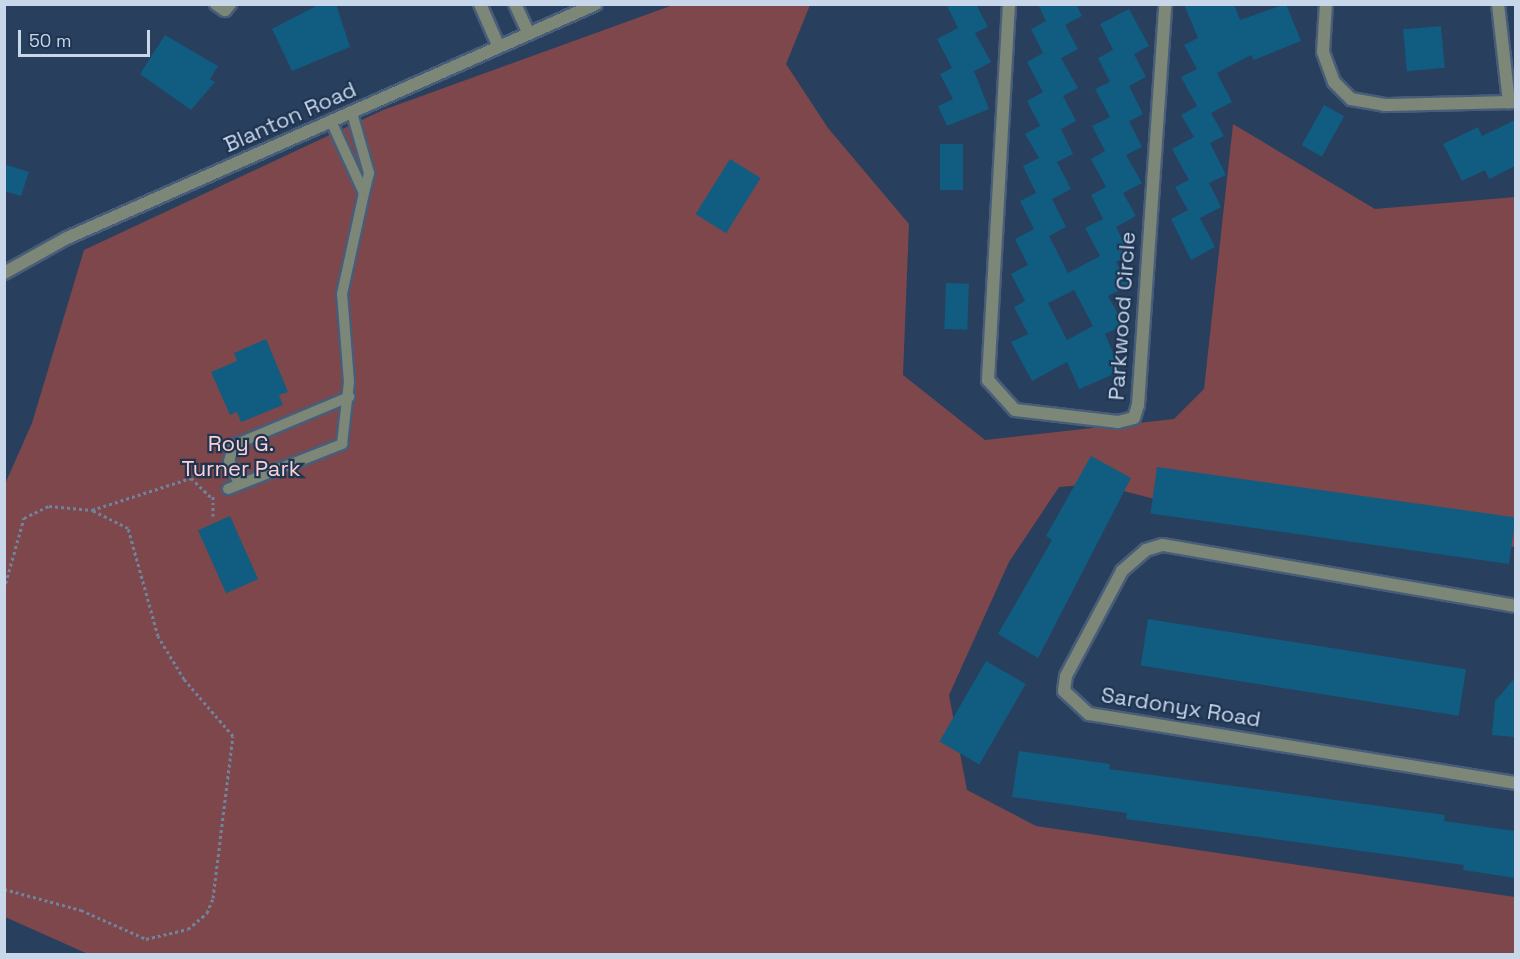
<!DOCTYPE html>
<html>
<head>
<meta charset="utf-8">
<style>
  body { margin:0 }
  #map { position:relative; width:1520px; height:959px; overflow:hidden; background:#283f5d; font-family:"Space Grotesk",sans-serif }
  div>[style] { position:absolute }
  .green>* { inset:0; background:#7d474b }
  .building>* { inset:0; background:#115c81; transform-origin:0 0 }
  .path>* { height:3px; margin-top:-1.5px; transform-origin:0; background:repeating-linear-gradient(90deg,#70839c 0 3px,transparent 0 6px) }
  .roads { filter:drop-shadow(2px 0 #485d79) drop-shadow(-2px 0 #485d79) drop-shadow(0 2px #485d79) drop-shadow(0 -2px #485d79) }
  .service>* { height:10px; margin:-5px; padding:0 5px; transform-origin:5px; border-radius:5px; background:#7c8777 }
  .minor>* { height:12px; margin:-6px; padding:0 6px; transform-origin:6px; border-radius:6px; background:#7c8777 }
  .tertiary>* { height:12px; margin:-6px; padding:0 6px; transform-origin:6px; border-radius:6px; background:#7c8777 }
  span { translate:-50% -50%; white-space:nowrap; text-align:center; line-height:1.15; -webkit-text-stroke:4.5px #1e3451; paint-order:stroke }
  .street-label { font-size:22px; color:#c9d7ea }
  .park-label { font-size:22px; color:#fbd1d2 }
  .frame { position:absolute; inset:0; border:6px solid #c9d7ea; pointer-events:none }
  .scale { position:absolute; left:18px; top:30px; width:132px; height:27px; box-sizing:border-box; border:3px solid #c9d7ea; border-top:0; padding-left:8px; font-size:18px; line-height:21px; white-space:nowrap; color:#c9d7ea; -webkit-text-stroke:4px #1e3451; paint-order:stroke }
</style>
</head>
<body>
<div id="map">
  <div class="green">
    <div style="clip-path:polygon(673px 5px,810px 5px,786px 64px,828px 128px,909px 224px,903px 375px,985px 440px,1174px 419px,1204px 389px,1233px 124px,1375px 209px,1515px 197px,1515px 547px,1198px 510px,1096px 484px,1059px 487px,1009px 562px,949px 695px,967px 790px,1036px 826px,1515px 897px,1515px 954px,88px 954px,5px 917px,5px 484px,32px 423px,84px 250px,383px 110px)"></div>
  </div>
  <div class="building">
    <div style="clip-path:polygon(320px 4px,336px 4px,350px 47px,292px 71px,272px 29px)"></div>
    <div style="clip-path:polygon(946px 4px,976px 4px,988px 27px,975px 33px,991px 62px,974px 71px,989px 109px,947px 126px,938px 106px,953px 99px,940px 74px,952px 68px,937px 39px,958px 28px)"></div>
    <div style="clip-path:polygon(evenodd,1038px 4px,1076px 4px,1082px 16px,1065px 25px,1078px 49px,1061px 58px,1078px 88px,1063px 96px,1076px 121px,1061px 129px,1073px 154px,1057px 162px,1071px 189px,1052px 199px,1066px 227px,1049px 236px,1068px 273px,1100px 256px,1085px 228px,1103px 219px,1091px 195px,1106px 187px,1091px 159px,1105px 151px,1092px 126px,1110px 117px,1095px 89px,1110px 82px,1098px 58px,1113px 50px,1100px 24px,1129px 9px,1149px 46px,1134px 54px,1146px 77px,1129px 86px,1143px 114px,1129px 121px,1142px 147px,1126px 155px,1142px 183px,1123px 193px,1136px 216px,1116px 227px,1130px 255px,1116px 262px,1129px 285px,1108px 296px,1124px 325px,1105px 334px,1121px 371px,1079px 389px,1067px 362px,1032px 381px,1011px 342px,1028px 334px,1014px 307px,1025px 301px,1011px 274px,1028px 265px,1015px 239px,1034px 229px,1020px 201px,1036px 193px,1023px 166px,1039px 158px,1025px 134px,1040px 126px,1027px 101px,1043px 92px,1027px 62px,1043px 53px,1031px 29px,1046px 21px,1038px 4px,1074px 290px,1093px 326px,1067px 340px,1048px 303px,1074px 290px)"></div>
    <div style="clip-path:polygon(1184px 4px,1234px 4px,1240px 20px,1286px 4px,1301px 41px,1254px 60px,1251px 55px,1217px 73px,1232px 102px,1211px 113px,1224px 136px,1210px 143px,1226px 175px,1209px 183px,1221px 207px,1200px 218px,1215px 247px,1191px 260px,1171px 219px,1188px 210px,1175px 187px,1189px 180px,1172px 149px,1194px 137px,1181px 115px,1197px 106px,1181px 77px,1197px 69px,1184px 45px,1198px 38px)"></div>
    <div style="left:1441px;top:26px;width:42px;height:38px;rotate:85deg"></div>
    <div style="clip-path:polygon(165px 35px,218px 66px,210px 79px,215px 82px,191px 110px,140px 74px)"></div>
    <div style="left:1324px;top:105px;width:23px;height:46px;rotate:29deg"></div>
    <div style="clip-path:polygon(1515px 120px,1515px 166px,1489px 179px,1485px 170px,1462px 181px,1443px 144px,1478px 127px,1482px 136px)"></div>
    <div style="left:940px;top:144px;width:23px;height:46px"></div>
    <div style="left:730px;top:159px;width:36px;height:65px;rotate:32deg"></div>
    <div style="clip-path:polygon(4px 164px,29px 172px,21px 196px,4px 191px)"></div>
    <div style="left:946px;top:283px;width:23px;height:46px;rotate:2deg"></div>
    <div style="clip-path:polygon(266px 339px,288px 392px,279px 395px,283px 405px,241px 422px,237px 412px,230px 415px,211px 372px,237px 361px,234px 353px)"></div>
    <div style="clip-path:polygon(1091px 456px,1131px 478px,1038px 658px,998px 634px,1052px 540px,1046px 536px)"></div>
    <div style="left:1157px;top:467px;width:362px;height:47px;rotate:8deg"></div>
    <div style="left:230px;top:516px;width:69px;height:35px;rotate:66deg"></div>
    <div style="left:1148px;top:619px;width:322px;height:47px;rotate:9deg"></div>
    <div style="left:986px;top:661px;width:46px;height:93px;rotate:30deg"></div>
    <div style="clip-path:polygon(1515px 678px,1515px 737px,1492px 735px,1495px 701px)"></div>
    <div style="clip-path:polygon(1019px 751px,1110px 764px,1109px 769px,1445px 815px,1444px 821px,1515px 831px,1515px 878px,1463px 870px,1464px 865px,1126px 819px,1127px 813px,1012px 797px)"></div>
  </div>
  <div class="path">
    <div style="left:213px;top:496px;width:20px;rotate:90deg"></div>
    <div style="left:4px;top:589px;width:74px;rotate:-74.3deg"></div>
    <div style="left:24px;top:518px;width:28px;rotate:-26deg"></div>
    <div style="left:49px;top:506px;width:43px;rotate:5.3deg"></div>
    <div style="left:92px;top:510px;width:104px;rotate:-17.9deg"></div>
    <div style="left:191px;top:478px;width:28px;rotate:44deg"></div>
    <div style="left:4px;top:889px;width:80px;rotate:15.3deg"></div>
    <div style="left:81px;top:910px;width:71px;rotate:24deg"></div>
    <div style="left:146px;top:939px;width:43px;rotate:-13.4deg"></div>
    <div style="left:188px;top:929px;width:25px;rotate:-40deg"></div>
    <div style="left:207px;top:913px;width:16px;rotate:-68deg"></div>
    <div style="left:213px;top:898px;width:163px;rotate:-83deg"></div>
    <div style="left:233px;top:736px;width:75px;rotate:-130.7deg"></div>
    <div style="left:184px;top:679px;width:50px;rotate:-121.2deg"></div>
    <div style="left:158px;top:636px;width:112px;rotate:-105.5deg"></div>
    <div style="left:128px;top:528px;width:40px;rotate:-153.4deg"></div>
  </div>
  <div class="roads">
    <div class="service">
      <div style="left:331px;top:121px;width:79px;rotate:65.4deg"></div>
      <div style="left:364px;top:193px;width:21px;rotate:-76deg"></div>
      <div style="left:369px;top:173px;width:62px;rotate:-105.8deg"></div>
      <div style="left:239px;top:484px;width:25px;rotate:-113deg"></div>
      <div style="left:229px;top:461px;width:17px;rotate:-73deg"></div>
      <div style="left:234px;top:445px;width:125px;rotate:-22.7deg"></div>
      <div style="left:228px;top:489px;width:123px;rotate:-21.5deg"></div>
      <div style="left:342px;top:444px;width:62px;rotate:-83.6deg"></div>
      <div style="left:349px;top:382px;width:88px;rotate:-94.5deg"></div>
      <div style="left:342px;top:294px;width:103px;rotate:-77.7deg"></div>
    </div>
    <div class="minor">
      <div style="left:216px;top:4px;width:11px;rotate:34deg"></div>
      <div style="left:225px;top:10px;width:8px;rotate:-50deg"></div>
      <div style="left:480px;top:4px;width:45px;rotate:66.3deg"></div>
      <div style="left:515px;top:4px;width:31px;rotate:65deg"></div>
      <div style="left:1009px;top:4px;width:377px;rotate:93.2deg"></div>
      <div style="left:988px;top:380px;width:40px;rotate:48deg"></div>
      <div style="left:1015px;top:410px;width:104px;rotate:6.6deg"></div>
      <div style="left:1118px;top:422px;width:16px;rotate:-14deg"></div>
      <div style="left:1134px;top:418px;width:14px;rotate:-73deg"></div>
      <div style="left:1138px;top:405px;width:402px;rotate:-86.1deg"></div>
      <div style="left:1326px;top:4px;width:48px;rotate:93.6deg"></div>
      <div style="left:1323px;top:52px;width:32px;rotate:70deg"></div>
      <div style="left:1334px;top:82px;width:24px;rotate:45deg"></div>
      <div style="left:1351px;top:99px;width:34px;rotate:10deg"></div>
      <div style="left:1384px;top:105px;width:132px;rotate:-1.3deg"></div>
      <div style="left:1498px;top:4px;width:99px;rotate:83.6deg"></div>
      <div style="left:1516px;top:606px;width:359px;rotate:-170.2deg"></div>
      <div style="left:1162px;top:545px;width:17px;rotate:163deg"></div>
      <div style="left:1146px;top:550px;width:32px;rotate:139deg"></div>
      <div style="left:1122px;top:571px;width:119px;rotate:118.1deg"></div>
      <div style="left:1066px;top:676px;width:15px;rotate:98deg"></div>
      <div style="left:1064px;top:691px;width:34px;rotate:43deg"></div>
      <div style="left:1089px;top:714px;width:433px;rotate:9.2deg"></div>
    </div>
    <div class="tertiary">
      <div style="left:4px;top:273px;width:72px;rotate:-29.1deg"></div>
      <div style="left:67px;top:238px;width:578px;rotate:-23.86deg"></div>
    </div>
  </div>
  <div class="street-label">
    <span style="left:290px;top:117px;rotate:-24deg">Blanton Road</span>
    <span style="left:1122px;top:316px;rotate:-86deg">Parkwood Circle</span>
    <span style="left:1181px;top:707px;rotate:9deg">Sardonyx Road</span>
  </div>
  <div class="park-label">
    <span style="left:241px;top:456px">Roy G.<br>Turner Park</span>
  </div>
  <div class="frame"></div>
  <div class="scale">50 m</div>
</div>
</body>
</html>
